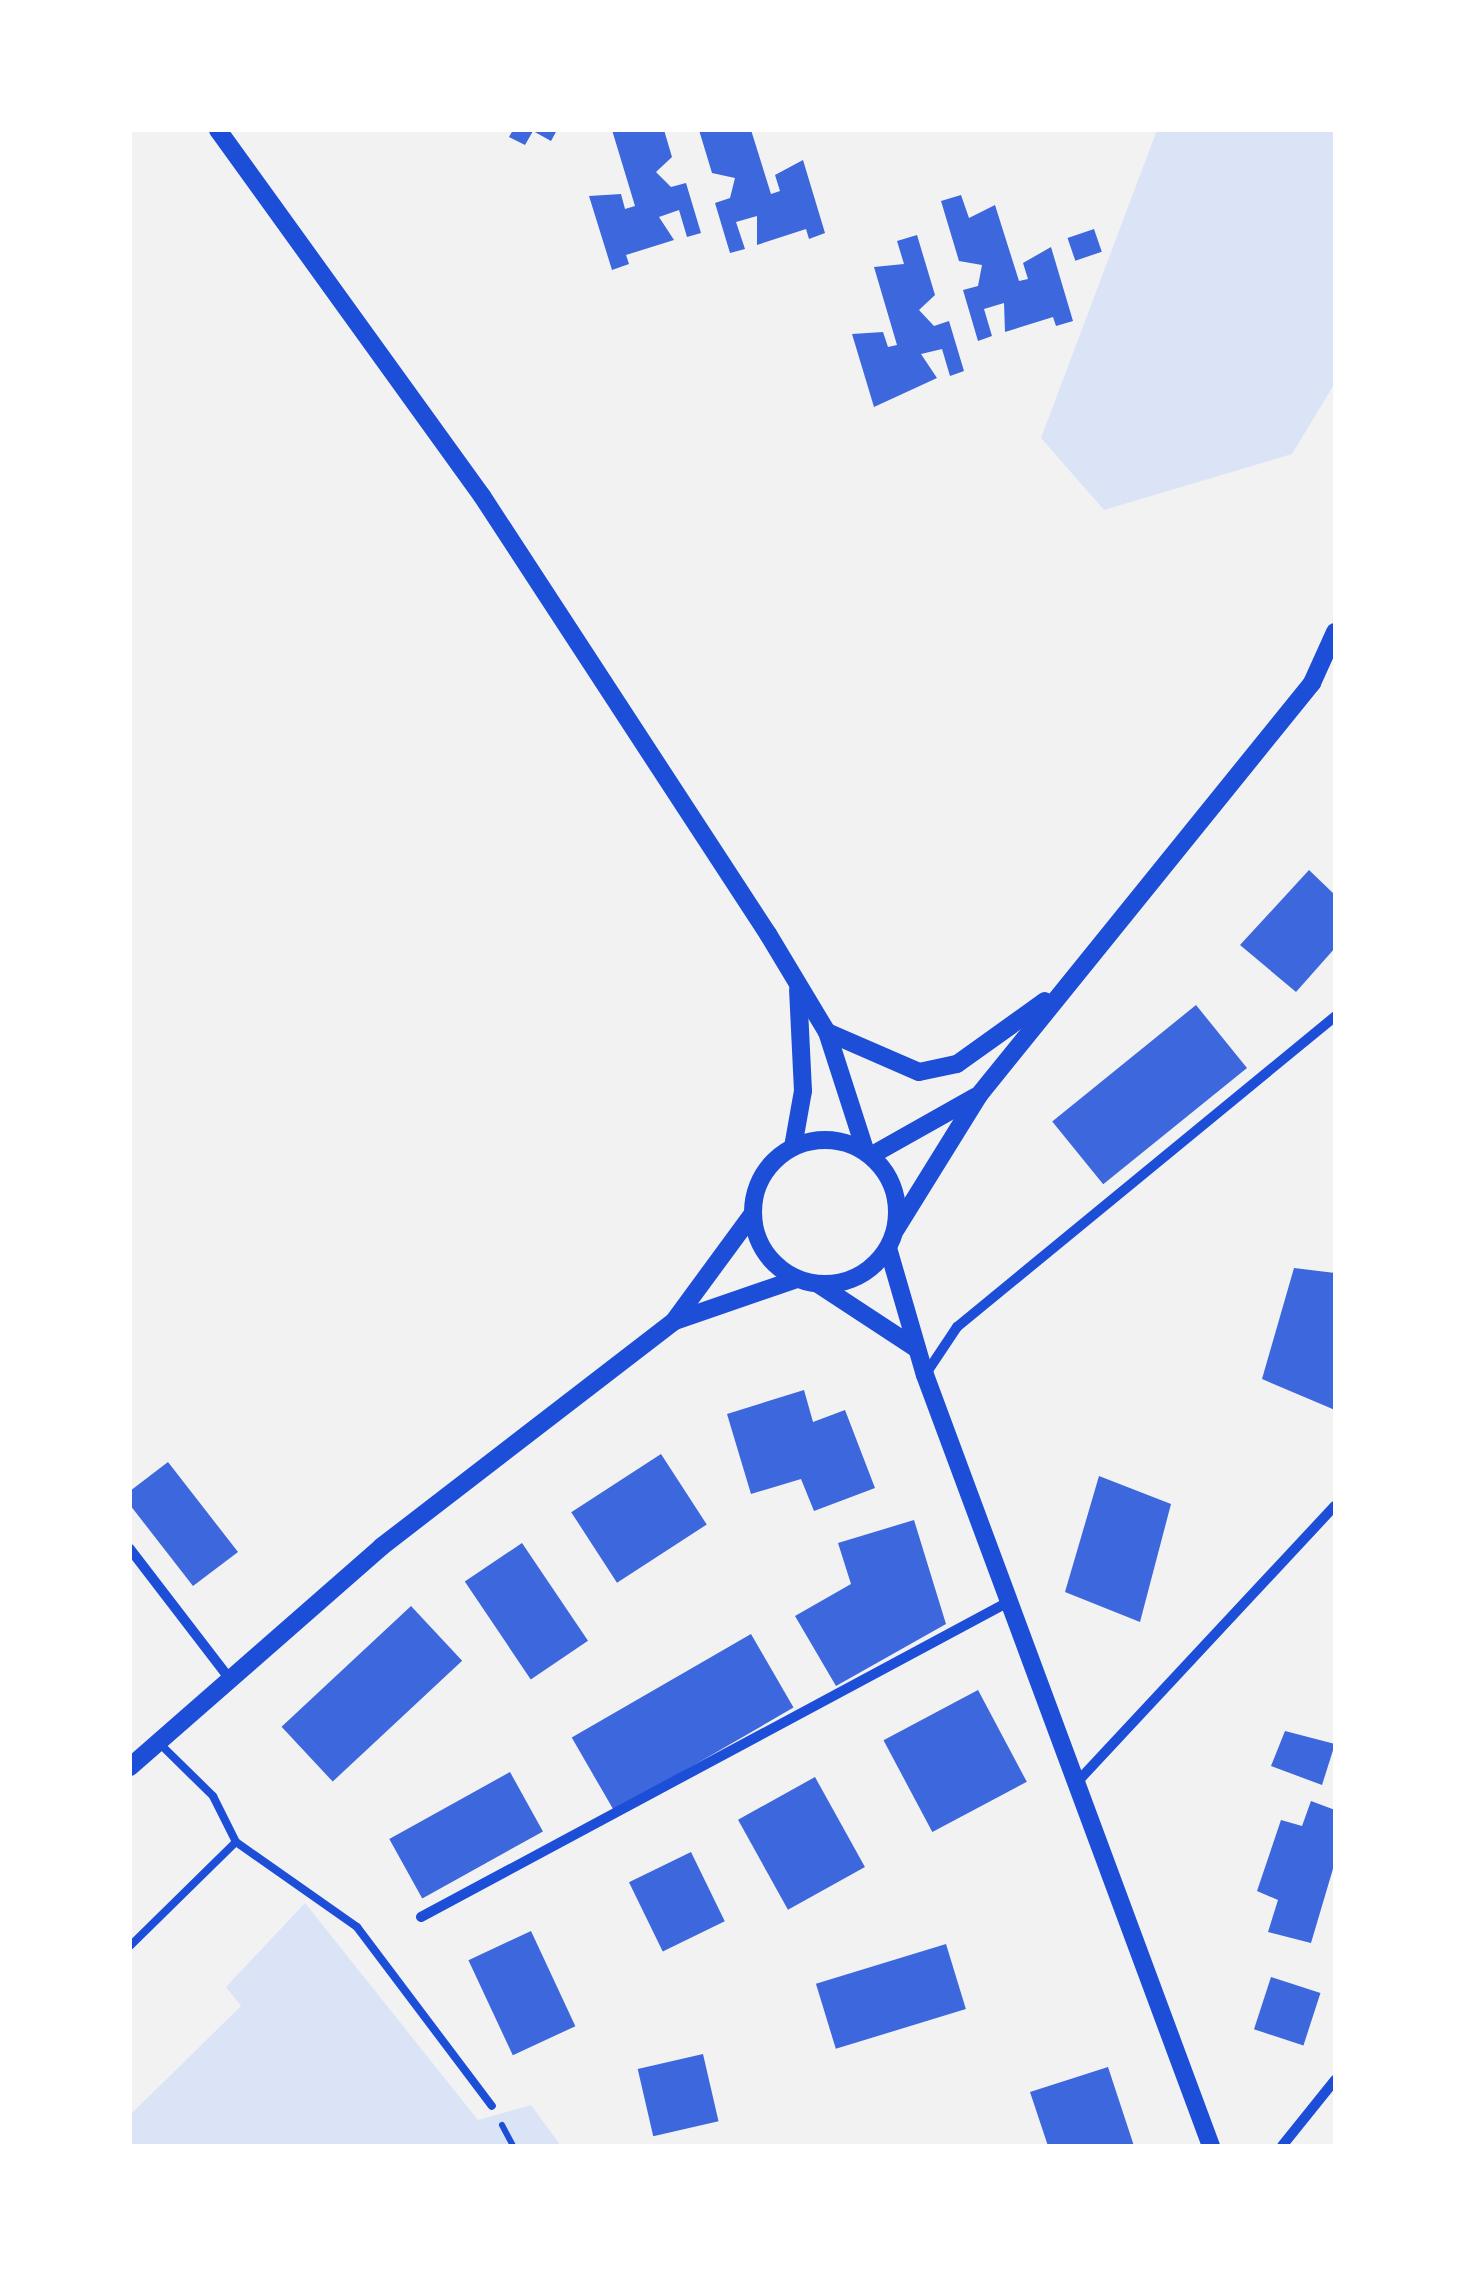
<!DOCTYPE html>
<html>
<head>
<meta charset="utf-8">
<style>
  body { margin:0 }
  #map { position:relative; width:1465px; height:2276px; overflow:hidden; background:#f2f2f2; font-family:Poppins,sans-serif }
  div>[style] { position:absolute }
  .green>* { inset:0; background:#dbe4f7 }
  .building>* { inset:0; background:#3d67dc; transform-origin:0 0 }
  .path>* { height:6px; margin:-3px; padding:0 3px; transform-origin:3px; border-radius:3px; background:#1d4ed8 }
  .service>* { height:8px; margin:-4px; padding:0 4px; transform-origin:4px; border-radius:4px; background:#1d4ed8 }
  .minor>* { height:10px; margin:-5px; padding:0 5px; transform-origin:5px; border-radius:5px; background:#1d4ed8 }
  .tertiary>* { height:18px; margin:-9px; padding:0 9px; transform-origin:9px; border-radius:9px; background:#1d4ed8 }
  .tertiary>.ring { margin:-9px; padding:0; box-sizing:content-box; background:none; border:18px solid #1d4ed8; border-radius:50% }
  span { translate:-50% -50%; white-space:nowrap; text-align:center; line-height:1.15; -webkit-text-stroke:10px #fff; paint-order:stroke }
  .frame { position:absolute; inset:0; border:132px solid #fff; pointer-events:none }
</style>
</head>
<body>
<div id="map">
  <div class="green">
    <div style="clip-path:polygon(1157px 130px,1335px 130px,1335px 383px,1292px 454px,1104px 510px,1041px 438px)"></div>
    <div style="clip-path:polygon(305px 1903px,478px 2120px,531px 2105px,561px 2146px,130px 2146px,130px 2115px,241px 2006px,226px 1987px)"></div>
  </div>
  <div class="building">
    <div style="clip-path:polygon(513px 130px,557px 130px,551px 141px,533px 131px,525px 145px,509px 137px)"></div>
    <div style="clip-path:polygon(612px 130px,664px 130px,672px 157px,656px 172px,671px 187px,686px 183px,701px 233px,687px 237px,679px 210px,659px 217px,674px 240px,626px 255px,629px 264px,612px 270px,589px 196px,621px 194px,625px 209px,635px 206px)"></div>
    <div style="clip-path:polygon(699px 130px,751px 130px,771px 194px,780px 191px,775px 175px,803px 160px,825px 233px,809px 239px,806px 229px,757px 245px,757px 216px,736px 222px,745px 249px,730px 253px,715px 203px,730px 198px,735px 178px,712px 173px)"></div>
    <div style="clip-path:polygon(961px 195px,969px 218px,995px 205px,1019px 281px,1028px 279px,1023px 263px,1051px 247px,1073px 321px,1056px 326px,1053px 317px,1005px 332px,1004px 303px,984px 309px,992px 336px,978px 341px,963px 290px,978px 286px,982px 265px,959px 261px,941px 201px)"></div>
    <div style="left:1094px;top:229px;width:24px;height:28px;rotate:71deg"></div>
    <div style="clip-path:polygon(917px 235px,935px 295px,919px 310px,934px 326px,949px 321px,964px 371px,950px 376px,942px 349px,921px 354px,937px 378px,874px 407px,852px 334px,883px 332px,888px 347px,897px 345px,874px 267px,904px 264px,897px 241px)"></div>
    <div style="clip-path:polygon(1309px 870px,1335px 895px,1335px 948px,1296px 992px,1240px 945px)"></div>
    <div style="left:1196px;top:1005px;width:81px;height:185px;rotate:51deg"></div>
    <div style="clip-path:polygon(1294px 1268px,1335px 1273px,1335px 1410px,1262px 1379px)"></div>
    <div style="clip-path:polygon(804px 1390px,813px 1422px,845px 1410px,875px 1488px,814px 1511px,801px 1479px,751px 1494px,727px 1414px)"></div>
    <div style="left:661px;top:1454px;width:84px;height:107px;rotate:57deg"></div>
    <div style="clip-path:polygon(168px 1462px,238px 1552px,193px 1586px,130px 1505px,130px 1491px)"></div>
    <div style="clip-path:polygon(1099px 1476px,1171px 1504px,1140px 1622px,1065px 1592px)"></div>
    <div style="clip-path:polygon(914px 1520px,946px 1624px,836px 1686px,795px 1616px,851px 1584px,838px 1543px)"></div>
    <div style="left:522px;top:1543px;width:118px;height:69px;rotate:56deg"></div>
    <div style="left:411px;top:1606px;width:75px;height:177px;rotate:47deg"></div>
    <div style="left:751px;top:1634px;width:85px;height:207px;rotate:60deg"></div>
    <div style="left:978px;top:1690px;width:104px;height:107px;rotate:62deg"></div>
    <div style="clip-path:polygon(1285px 1731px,1335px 1744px,1322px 1785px,1271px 1766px)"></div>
    <div style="left:510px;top:1772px;width:68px;height:138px;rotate:61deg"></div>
    <div style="left:815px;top:1777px;width:103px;height:88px;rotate:61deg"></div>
    <div style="clip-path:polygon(1311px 1801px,1335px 1810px,1335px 1862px,1311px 1943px,1268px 1932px,1278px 1900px,1257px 1891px,1281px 1820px,1302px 1826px)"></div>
    <div style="left:691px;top:1852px;width:77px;height:69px;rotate:64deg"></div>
    <div style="left:531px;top:1931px;width:105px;height:69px;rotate:65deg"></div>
    <div style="left:946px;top:1944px;width:68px;height:136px;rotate:73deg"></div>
    <div style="left:1271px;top:1977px;width:52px;height:55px;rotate:18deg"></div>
    <div style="left:703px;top:2054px;width:69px;height:67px;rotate:77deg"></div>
    <div style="clip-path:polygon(1108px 2067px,1134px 2146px,1048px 2146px,1030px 2092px)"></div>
  </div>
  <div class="path">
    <div style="left:502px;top:2125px;width:24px;rotate:62deg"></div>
  </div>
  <div class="service">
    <div style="left:236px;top:1842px;width:148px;rotate:35.1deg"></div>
    <div style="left:357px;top:1927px;width:224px;rotate:53deg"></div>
    <div style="left:130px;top:1946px;width:148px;rotate:-44.5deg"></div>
    <div style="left:236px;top:1842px;width:51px;rotate:-116.6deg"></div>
    <div style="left:213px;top:1796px;width:76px;rotate:-135.5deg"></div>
  </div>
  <div class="minor">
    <div style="left:925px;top:1375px;width:58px;rotate:-56.3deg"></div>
    <div style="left:957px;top:1327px;width:489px;rotate:-39.4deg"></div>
    <div style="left:130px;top:1549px;width:163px;rotate:52.5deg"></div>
    <div style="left:1081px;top:1778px;width:372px;rotate:-47deg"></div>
    <div style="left:421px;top:1917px;width:668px;rotate:-28.21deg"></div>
    <div style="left:1282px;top:2146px;width:85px;rotate:-51.2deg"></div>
  </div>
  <div class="tertiary">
    <div style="left:218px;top:130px;width:451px;rotate:54.2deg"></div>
    <div style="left:482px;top:496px;width:523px;rotate:56.86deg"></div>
    <div style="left:768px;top:934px;width:114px;rotate:59deg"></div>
    <div style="left:827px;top:1032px;width:124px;rotate:72.1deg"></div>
    <div style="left:827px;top:1032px;width:100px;rotate:23.5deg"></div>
    <div style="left:919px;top:1072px;width:39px;rotate:-12deg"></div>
    <div style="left:957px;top:1064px;width:108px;rotate:-35.6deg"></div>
    <div class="ring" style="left:753px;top:1140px;width:126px;height:126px"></div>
    <div style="left:793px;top:1147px;width:57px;rotate:-79.9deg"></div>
    <div style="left:803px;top:1091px;width:101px;rotate:-92.8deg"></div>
    <div style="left:872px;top:1155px;width:118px;rotate:-29.4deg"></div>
    <div style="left:896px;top:1229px;width:158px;rotate:-58.2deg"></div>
    <div style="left:979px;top:1095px;width:530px;rotate:-51.05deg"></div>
    <div style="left:1312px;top:683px;width:56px;rotate:-65.7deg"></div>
    <div style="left:888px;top:1248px;width:132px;rotate:73.8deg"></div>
    <div style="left:925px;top:1375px;width:822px;rotate:69.65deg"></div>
    <div style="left:818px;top:1284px;width:118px;rotate:33.3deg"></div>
    <div style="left:675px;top:1321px;width:129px;rotate:-19deg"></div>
    <div style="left:130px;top:1767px;width:334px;rotate:-41.2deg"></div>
    <div style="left:381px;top:1547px;width:370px;rotate:-37.6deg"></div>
    <div style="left:674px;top:1321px;width:132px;rotate:-53.7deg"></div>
  </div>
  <div class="frame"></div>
</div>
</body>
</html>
